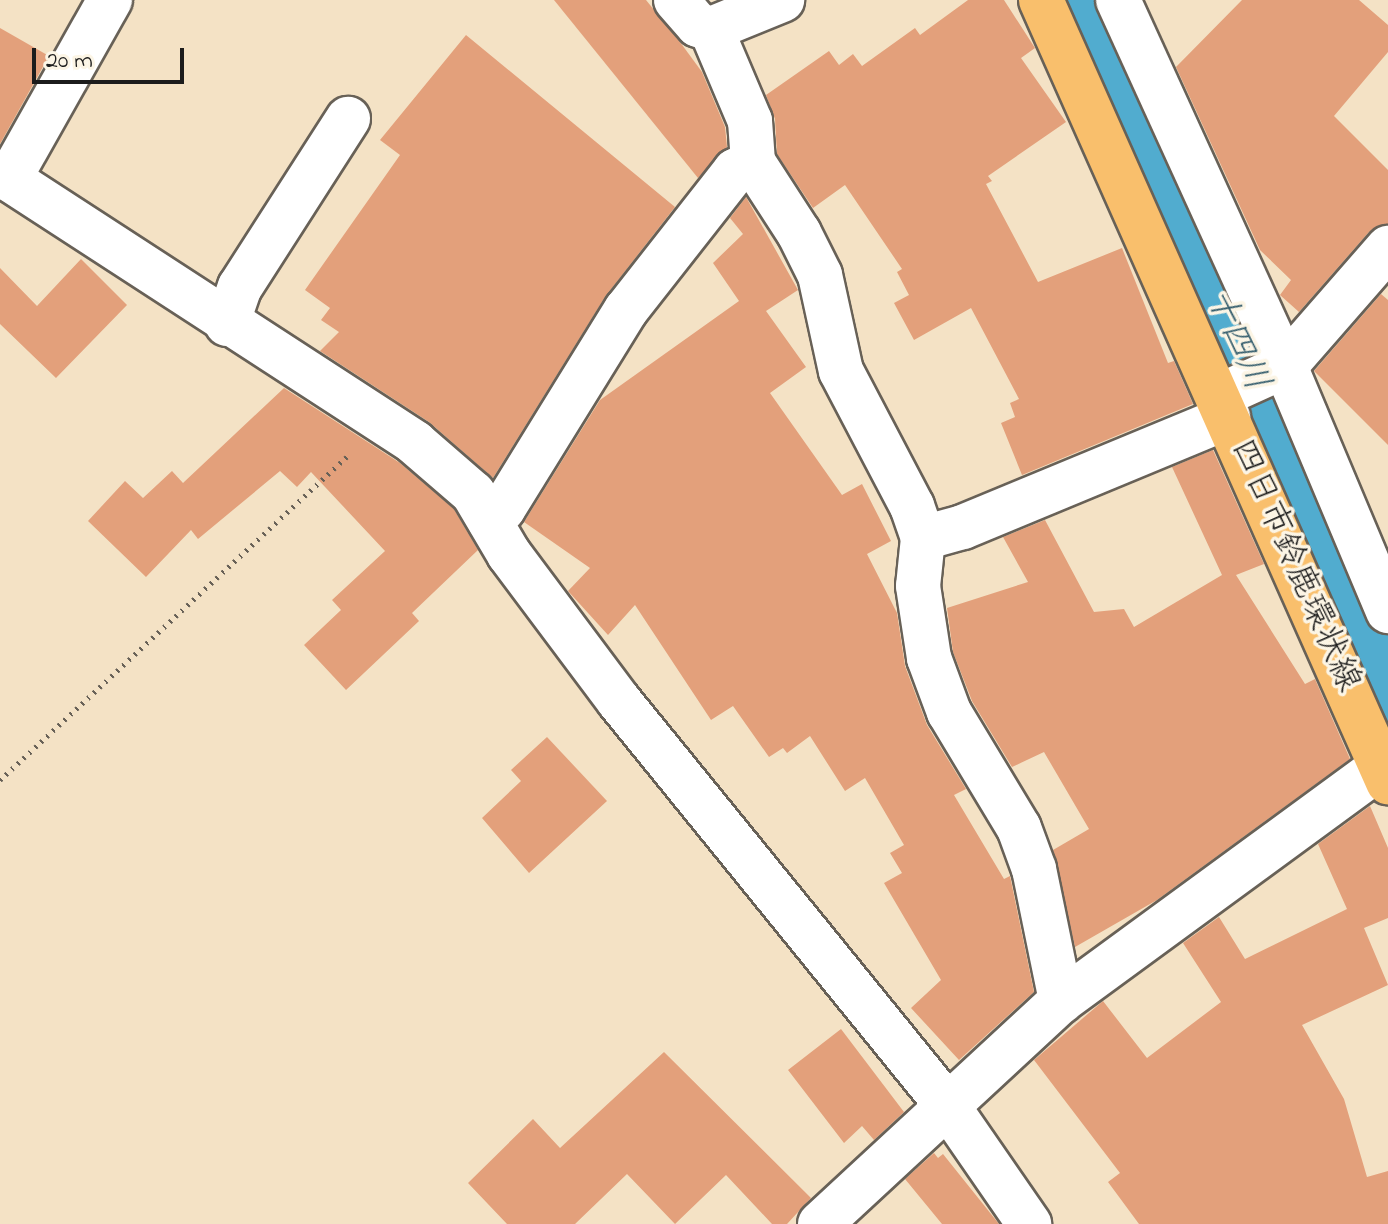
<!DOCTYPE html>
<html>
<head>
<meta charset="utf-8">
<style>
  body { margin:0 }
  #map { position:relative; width:1388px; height:1224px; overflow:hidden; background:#f4e2c5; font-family:"Indie Flower","Klee One",sans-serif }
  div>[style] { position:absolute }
  .river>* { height:90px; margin:-45px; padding:0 45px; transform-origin:45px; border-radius:45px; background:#51accf }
  .building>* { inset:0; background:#e3a07b }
  .path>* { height:5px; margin-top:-2.5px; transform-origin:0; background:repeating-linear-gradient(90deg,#686157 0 2px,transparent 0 8px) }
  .roads { filter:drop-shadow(2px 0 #686157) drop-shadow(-2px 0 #686157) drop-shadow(0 2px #686157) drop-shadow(0 -2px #686157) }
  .minor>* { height:44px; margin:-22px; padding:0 22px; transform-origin:22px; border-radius:22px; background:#fff }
  .major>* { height:44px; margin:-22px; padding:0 22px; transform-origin:22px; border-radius:22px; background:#f9bf6c }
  span { translate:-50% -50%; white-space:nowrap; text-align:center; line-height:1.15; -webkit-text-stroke:7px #fcf5e5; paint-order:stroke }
  .street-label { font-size:34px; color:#1c1c1c }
  .water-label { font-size:36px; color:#345d6d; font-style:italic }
  .scale { position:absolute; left:32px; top:48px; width:152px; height:36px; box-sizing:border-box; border:4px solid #1c1c1c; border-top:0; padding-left:10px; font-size:24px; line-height:28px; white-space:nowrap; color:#1c1c1c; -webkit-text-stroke:6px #fcf5e5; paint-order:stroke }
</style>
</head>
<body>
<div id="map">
  <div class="river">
    <div style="left:1083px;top:0;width:745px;rotate:65.84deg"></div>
  </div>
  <div class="building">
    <div style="clip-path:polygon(554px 0,646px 0,680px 42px,702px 72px,725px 127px,727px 147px,698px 178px)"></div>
    <div style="clip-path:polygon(968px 0,1004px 0,1035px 48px,1021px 58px,1066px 122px,988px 176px,992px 181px,986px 184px,1038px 282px,1122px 248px,1168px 363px,1174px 361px,1193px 404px,1022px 475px,1001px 423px,1015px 417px,1010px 403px,1019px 399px,971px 308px,914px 340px,894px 303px,909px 295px,897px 272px,902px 269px,845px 185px,813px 208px,777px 154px,775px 119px,766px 95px,829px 51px,839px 65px,853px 54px,862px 66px,915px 28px,920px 35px)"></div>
    <div style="clip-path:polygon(1242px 0,1359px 0,1388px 25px,1388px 52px,1334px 116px,1388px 170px,1388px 224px,1369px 232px,1299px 312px,1280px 295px,1291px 280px,1260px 250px,1176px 67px)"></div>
    <div style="clip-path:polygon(0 28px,49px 56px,0 144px)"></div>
    <div style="clip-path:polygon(466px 35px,675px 207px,605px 297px,493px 478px,429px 422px,320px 351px,339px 332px,321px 320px,330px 308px,305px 290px,400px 155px,380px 140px)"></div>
    <div style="clip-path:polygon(746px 197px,798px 290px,766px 311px,806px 367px,770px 393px,842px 495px,862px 484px,891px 541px,867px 554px,897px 613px,905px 666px,927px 725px,966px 789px,954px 795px,1004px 879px,1010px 876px,1034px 992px,959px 1060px,911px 1008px,941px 980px,884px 883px,902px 873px,890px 853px,904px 845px,865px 778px,845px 791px,810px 736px,787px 753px,783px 748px,769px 757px,733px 706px,711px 720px,635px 605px,608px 635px,568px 591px,590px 568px,524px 522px,600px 400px,739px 301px,713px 263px,743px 234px,730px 218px)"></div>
    <div style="clip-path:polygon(81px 259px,127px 305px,56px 378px,0 324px,0 268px,37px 306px)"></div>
    <div style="clip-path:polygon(1381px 294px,1388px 300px,1388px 445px,1314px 371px)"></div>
    <div style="clip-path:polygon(284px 388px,400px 463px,454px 509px,478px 550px,412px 613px,419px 621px,346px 690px,304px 645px,341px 610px,332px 600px,385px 551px,311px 472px,297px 487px,280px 471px,198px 539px,191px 530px,146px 577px,88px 521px,125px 481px,143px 498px,172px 471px,183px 483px)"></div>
    <div style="clip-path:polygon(1213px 450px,1264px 564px,1236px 575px,1305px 684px,1315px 679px,1350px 759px,1157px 900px,1075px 947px,1053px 850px,1089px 829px,1044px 752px,1012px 767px,972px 701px,953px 652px,947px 608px,1028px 582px,1003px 537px,1045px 520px,1094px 612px,1124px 609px,1134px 627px,1222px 575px,1172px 467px)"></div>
    <div style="clip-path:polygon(547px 737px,607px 801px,529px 873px,482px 818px,521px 781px,511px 770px)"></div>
    <div style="clip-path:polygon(1370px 806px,1388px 848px,1388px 918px,1364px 928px,1388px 985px,1302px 1025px,1344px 1099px,1367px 1177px,1388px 1171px,1388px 1224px,1139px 1224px,1108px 1182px,1120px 1173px,1034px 1060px,1103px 1001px,1147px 1058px,1221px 1002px,1183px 943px,1219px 917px,1245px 959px,1347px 909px,1318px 844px)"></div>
    <div style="clip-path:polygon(841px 1029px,904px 1112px,874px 1140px,862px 1126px,844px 1143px,788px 1070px)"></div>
    <div style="clip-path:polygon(664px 1052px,811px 1198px,787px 1224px,772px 1224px,726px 1175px,675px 1224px,627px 1174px,575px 1224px,507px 1224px,468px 1183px,533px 1119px,560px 1148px)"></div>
    <div style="clip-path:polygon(934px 1153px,938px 1158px,943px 1154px,999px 1224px,942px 1224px,905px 1179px)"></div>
  </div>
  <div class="path">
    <div style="left:0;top:780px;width:475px;rotate:-43deg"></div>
  </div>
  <div class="roads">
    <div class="minor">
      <div style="left:676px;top:0;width:33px;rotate:49deg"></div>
      <div style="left:698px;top:25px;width:14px;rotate:17deg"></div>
      <div style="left:711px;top:29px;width:100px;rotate:67deg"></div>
      <div style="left:750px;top:121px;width:41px;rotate:85.8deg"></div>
      <div style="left:753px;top:162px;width:85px;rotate:57.1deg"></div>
      <div style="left:799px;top:233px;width:47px;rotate:63.4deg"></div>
      <div style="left:820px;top:275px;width:98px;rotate:77.7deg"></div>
      <div style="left:841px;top:371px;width:153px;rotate:62.3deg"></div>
      <div style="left:912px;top:506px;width:34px;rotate:71deg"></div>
      <div style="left:923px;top:538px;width:48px;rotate:95.9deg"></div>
      <div style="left:918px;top:586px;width:73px;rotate:81.3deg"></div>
      <div style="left:929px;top:658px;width:58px;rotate:69.7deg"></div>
      <div style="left:949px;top:712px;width:135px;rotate:58.9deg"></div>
      <div style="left:1019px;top:828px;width:44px;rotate:69.9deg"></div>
      <div style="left:1034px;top:869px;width:135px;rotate:78.4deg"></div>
      <div style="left:1118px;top:0;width:402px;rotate:65.5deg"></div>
      <div style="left:1285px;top:366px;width:266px;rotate:67.2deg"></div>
      <div style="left:711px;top:29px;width:77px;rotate:-22.2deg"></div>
      <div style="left:0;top:173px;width:495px;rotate:33deg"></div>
      <div style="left:415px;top:443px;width:77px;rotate:40.8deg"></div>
      <div style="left:473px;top:493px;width:71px;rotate:59.5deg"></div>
      <div style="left:509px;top:554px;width:184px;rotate:53.2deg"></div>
      <div style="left:619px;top:701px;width:520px;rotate:50.93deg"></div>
      <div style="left:947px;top:1105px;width:145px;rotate:55.4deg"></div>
      <div style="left:9px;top:179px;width:206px;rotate:-60.6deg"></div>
      <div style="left:227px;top:324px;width:39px;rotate:-71deg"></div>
      <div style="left:240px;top:287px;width:200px;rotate:-57.3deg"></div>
      <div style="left:1219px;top:396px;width:72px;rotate:-24.4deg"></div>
      <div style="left:1285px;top:366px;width:157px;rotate:-48.9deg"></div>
      <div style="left:490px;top:521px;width:18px;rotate:-43deg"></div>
      <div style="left:503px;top:509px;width:234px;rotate:-58.3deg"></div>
      <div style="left:626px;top:310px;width:177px;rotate:-51.9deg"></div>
      <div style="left:735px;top:171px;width:20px;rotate:-27deg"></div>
      <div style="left:923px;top:538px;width:41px;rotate:-15.4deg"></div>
      <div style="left:963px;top:527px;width:287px;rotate:-22.5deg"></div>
      <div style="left:820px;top:1224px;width:328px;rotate:-42.8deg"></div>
      <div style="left:1061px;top:1001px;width:405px;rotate:-36.2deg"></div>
    </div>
    <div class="major">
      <div style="left:1041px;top:0;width:856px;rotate:66.07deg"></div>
    </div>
  </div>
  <div class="street-label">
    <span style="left:1294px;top:566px;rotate:66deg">四日市鈴鹿環状線</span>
  </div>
  <div class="water-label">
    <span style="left:1236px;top:340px;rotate:66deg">十四川</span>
  </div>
  <div class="scale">20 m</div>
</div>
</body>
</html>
